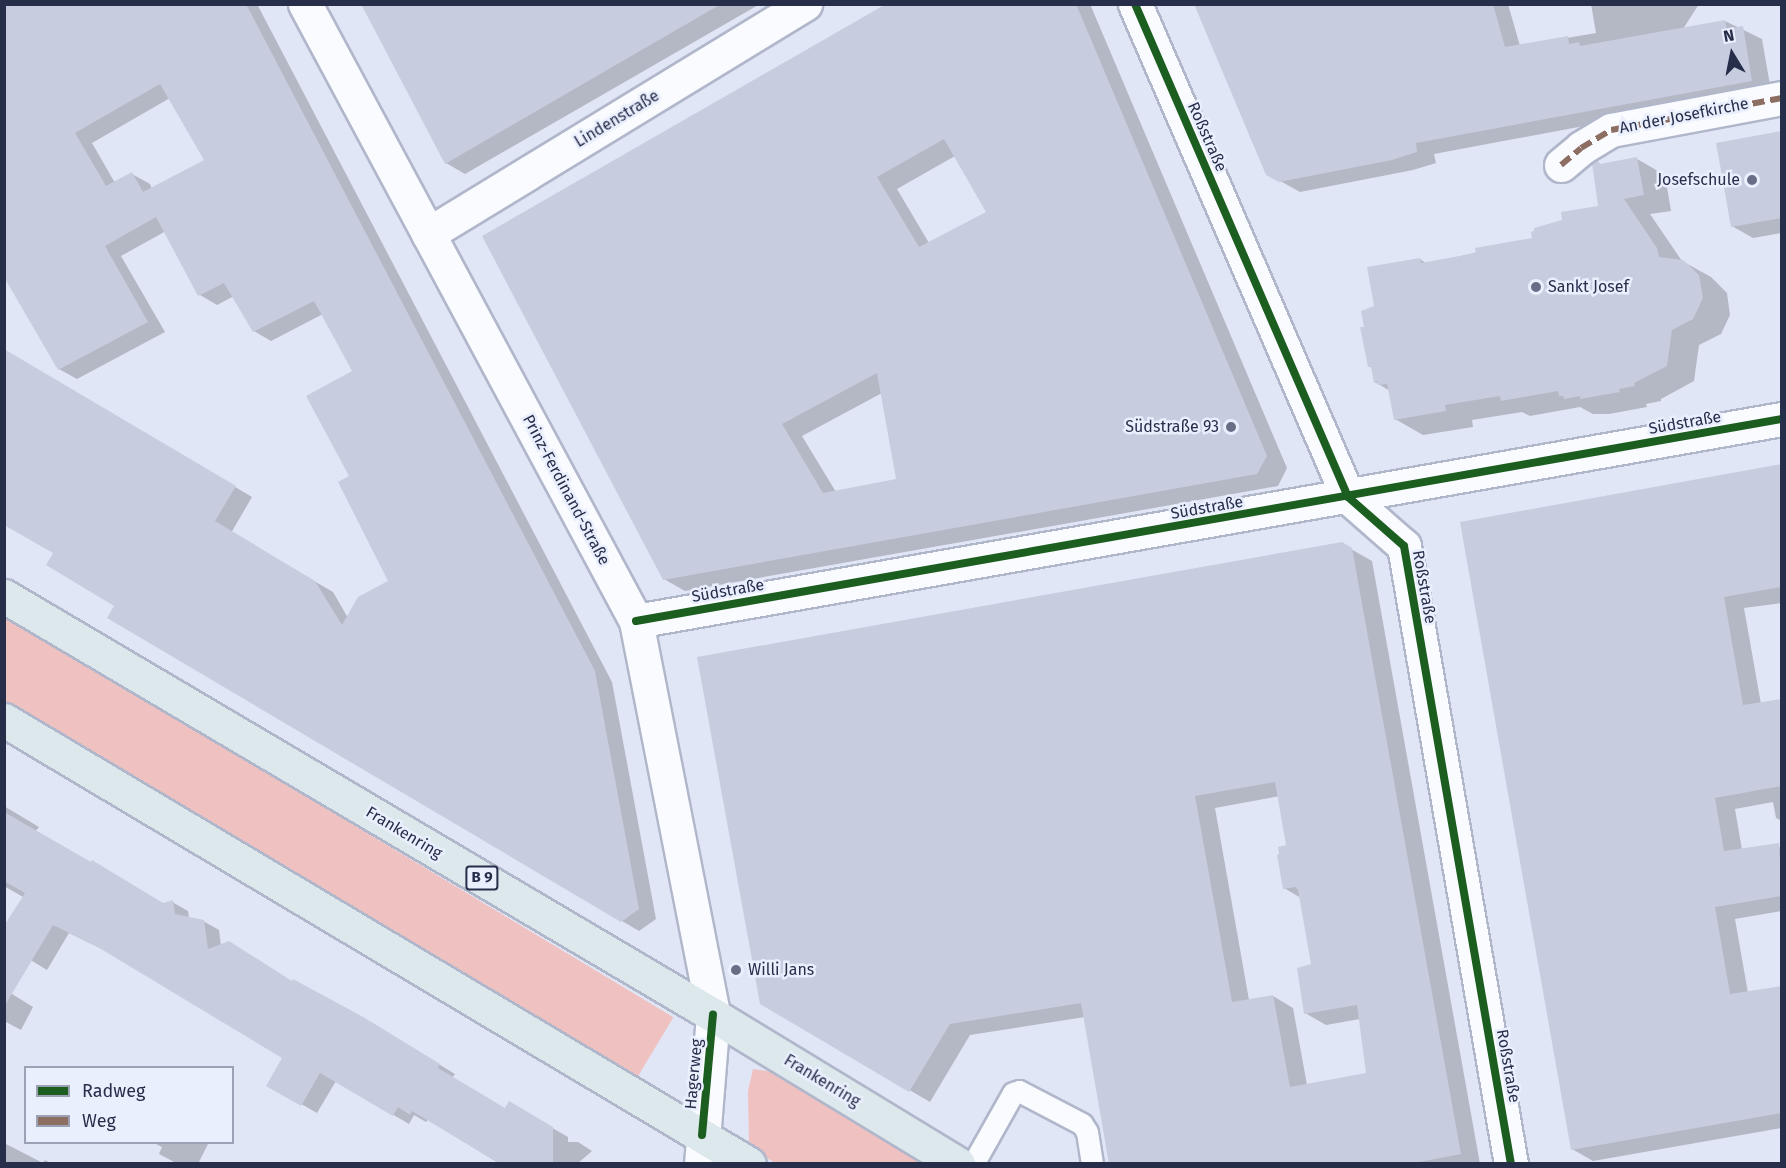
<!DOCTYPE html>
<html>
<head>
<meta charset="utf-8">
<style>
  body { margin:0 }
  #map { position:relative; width:1786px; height:1168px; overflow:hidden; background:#e0e6f6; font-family:"Fira Sans",sans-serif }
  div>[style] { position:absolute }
  .green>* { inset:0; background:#efc2c1; transform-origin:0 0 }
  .shadow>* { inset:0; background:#0003 }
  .building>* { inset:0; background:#c7cddf }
  .roads { filter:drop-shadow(2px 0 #b1b7cb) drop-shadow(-2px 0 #b1b7cb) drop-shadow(0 2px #b1b7cb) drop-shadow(0 -2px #b1b7cb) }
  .lane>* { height:21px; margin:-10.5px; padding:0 10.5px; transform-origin:10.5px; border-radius:10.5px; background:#fafbfe }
  .street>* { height:33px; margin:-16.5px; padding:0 16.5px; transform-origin:16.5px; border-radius:16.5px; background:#fafbfe }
  .primary>* { height:33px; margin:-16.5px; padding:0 16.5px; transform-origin:16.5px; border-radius:16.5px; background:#dce8ec }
  .quiet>* { height:6px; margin-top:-3px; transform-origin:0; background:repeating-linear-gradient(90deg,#8d6e63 0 12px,transparent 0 18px) }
  .cycleway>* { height:8px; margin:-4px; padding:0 4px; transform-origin:4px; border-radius:4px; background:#1b5e20 }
  .dots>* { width:16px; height:16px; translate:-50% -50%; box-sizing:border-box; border:3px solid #eaeffe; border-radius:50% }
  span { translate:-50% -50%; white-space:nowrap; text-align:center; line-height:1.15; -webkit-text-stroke:5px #eaeffe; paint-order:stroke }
  .shield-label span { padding:2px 4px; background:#eaeffe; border:2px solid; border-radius:4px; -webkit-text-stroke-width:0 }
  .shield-label { font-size:15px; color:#262e4a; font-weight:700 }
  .street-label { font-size:16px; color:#262e4a }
  .poi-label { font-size:16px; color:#262e4a }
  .right { translate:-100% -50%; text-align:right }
  .left { translate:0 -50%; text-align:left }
  .frame { position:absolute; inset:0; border:6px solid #262e4a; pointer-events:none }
  .legend { position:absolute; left:24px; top:1066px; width:210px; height:78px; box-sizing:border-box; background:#eaeffe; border:2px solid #9ca2b6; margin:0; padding:8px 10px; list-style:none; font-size:18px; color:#262e4a }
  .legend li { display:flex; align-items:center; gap:12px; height:30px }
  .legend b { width:30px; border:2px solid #9ca2b6 }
  .north { position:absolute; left:1702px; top:24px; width:60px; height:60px; -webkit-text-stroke:4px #eaeffe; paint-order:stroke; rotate:350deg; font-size:16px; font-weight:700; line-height:24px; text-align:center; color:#262e4a }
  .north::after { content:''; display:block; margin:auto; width:21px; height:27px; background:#262e4a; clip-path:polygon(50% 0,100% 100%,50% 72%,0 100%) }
</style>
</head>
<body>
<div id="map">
  <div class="green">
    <div style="left:4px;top:615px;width:781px;height:91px;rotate:31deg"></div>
    <div style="clip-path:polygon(753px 1069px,774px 1072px,931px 1163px,775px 1163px,749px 1147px,748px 1091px)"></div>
  </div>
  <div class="shadow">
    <div style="clip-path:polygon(evenodd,4px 4px,257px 4px,612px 682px,656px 919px,639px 931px,109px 617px,116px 606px,55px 553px,4px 350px,252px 497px,231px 533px,333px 592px,348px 618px,390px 582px,351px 476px,354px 372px,323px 314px,271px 341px,254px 331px,234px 296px,217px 305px,200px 295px,166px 231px,121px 256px,165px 332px,77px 379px,59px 369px,4px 4px,170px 98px,206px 160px,152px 189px,150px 184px,132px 174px,115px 183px,92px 143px,170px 98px)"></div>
    <div style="clip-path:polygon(363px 4px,760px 4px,465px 174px,446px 163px)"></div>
    <div style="clip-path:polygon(evenodd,888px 4px,1090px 4px,1287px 468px,1278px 486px,685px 591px,664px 579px,888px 4px,955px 156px,988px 212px,929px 243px,897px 189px,955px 156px,888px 4px,882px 393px,898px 480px,836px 492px,802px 436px,882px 393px)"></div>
    <div style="clip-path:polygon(1195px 4px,1508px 4px,1520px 46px,1596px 33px,1591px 4px,1699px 4px,1683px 29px,1725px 21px,1762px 39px,1771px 91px,1434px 154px,1436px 163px,1413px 170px,1300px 192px,1268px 174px)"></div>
    <div style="clip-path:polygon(1782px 133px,1782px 233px,1753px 238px,1732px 226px)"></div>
    <div style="clip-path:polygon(1637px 159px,1665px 175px,1671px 211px,1650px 214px,1682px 261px,1711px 277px,1727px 293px,1730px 315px,1721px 334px,1699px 345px,1694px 381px,1661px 399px,1661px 401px,1646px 404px,1647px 407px,1609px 414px,1593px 414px,1580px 407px,1530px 416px,1522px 412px,1472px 420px,1473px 427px,1423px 435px,1395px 419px,1390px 391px,1375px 382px,1373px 369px,1369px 366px,1366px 328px,1376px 307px,1420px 259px,1427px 264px,1534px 239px,1564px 221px,1600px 207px,1597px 162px,1602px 165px)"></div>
    <div style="clip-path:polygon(1782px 466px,1782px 603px,1744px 608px,1761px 704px,1782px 701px,1782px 821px,1776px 818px,1773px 802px,1735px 809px,1742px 850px,1782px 847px,1782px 911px,1735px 919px,1748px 993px,1782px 987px,1782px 1128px,1593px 1161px,1572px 1149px,1461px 523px)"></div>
    <div style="clip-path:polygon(evenodd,1342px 544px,1372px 561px,1480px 1164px,1111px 1164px,1085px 1017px,970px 1035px,930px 1102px,761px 1003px,1342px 544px,1280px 796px,1288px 847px,1284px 888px,1301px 898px,1313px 965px,1305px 1013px,1326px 1025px,1360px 1019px,1368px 1074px,1307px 1085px,1293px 1008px,1273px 996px,1249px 1000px,1215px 808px,1280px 796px)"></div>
    <div style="clip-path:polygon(4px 806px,39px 827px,35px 832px,163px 905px,172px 902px,188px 911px,189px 918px,203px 921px,219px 930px,221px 946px,381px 1029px,455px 1074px,452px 1078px,505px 1110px,509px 1103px,568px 1137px,568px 1142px,578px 1142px,592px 1151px,577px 1164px,500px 1164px,428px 1119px,426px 1122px,414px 1115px,409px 1124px,336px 1081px,317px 1113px,268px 1085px,284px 1058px,110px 953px,69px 933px,47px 970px,4px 944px,23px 897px,4px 886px)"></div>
    <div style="clip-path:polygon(4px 989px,33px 1007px,21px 1030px,4px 1021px)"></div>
    <div style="clip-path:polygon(152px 1142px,206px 1142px,208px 1144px,198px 1164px,178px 1164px,159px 1154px,162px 1147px)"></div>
    <div style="clip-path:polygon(4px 1143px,43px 1163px,45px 1160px,52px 1164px,4px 1164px)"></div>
  </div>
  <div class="building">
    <div style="clip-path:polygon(evenodd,4px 4px,246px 4px,595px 671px,639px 909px,621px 922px,107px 618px,114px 606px,46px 565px,53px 553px,4px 525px,4px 349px,236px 486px,215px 521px,315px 581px,342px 625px,358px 597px,388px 581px,338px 482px,349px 476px,306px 396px,352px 371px,314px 301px,253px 332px,224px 283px,198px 296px,156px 217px,105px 246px,148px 322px,58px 370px,4px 277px,4px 4px,160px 84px,204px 160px,143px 192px,132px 172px,106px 186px,75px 133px,160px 84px)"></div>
    <div style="clip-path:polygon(361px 4px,721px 4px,445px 164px)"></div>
    <div style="clip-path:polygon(evenodd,886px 4px,1076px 4px,1267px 456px,1257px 474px,663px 580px,482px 236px,886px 4px,944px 139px,986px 212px,919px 247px,877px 177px,944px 139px,886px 4px,877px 373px,896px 479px,823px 493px,782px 424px,877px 373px)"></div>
    <div style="clip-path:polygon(1194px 4px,1493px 4px,1505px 47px,1568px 36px,1569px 44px,1579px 42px,1580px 46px,1725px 20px,1727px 29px,1743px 26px,1752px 81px,1416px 143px,1417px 152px,1392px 160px,1279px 182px,1266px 175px)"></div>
    <div style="clip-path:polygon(1782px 131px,1782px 218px,1731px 227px,1716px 143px)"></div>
    <div style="clip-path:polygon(1637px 157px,1644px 195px,1624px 199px,1657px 248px,1659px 257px,1683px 260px,1699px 275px,1703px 298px,1693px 319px,1672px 330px,1667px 366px,1634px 383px,1635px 386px,1619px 389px,1620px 392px,1580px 399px,1580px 396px,1564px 399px,1563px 396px,1559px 396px,1558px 391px,1501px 401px,1500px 396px,1445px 405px,1446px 411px,1394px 420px,1387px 384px,1378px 385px,1377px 382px,1374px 383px,1371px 367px,1368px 367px,1360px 327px,1364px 327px,1361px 311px,1374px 306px,1367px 267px,1420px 258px,1421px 263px,1476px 253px,1475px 248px,1532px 238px,1531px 232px,1534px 231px,1534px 228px,1562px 220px,1561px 212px,1598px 206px,1592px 163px,1597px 160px,1600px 164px)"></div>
    <div style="clip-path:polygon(1782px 464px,1782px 587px,1724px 597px,1743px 705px,1782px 699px,1782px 786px,1715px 798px,1724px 851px,1779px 843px,1782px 896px,1715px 907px,1730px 994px,1782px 986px,1782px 1113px,1571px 1150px,1460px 522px)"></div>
    <div style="clip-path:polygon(evenodd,1342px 542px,1352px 548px,1461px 1154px,1409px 1164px,1109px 1164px,1081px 1003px,950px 1024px,909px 1092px,760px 1004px,697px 657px,1342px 542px,1275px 782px,1286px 845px,1278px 847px,1279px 854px,1277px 855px,1283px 889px,1296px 887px,1298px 890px,1311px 964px,1297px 968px,1304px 1014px,1357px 1005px,1366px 1073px,1290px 1087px,1273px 995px,1232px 1002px,1195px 796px,1275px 782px)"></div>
    <div style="clip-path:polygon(4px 812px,91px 862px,92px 860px,163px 903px,173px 900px,175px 914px,204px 920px,208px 949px,229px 941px,292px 981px,293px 979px,365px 1018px,440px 1064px,438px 1068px,505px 1108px,509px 1101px,553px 1127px,553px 1164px,500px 1164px,412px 1111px,410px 1115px,398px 1107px,393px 1116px,320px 1073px,301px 1106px,266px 1086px,282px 1058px,96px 946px,53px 925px,4px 1007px,4px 926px,25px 893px,4px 881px)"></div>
  </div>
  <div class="roads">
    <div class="lane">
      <div style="left:973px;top:1164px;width:81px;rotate:-60.6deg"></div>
      <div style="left:1013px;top:1093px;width:6px;rotate:-18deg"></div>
      <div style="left:1019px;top:1091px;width:71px;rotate:27.6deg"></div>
      <div style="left:1082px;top:1124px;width:9px;rotate:58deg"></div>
      <div style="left:1087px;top:1132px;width:32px;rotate:81deg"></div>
    </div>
    <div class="street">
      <div style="left:305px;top:4px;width:700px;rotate:61.79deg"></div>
      <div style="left:636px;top:621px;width:401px;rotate:78.9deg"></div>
      <div style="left:713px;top:1015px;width:149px;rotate:94.6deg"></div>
      <div style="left:1135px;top:4px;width:537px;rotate:66.63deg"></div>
      <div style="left:1348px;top:497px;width:74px;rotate:41.2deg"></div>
      <div style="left:1404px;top:546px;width:627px;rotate:80.18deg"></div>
      <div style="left:1561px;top:165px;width:26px;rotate:-40deg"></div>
      <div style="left:1581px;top:148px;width:35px;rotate:-31deg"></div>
      <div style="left:1611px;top:130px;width:174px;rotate:-10.6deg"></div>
      <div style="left:428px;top:234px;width:442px;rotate:-31.4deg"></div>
      <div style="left:636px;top:621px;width:1164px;rotate:-10deg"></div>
    </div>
    <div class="primary">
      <div style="left:4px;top:596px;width:824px;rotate:30.58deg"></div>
      <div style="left:713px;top:1015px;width:287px;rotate:31.3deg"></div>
      <div style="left:4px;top:720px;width:867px;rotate:30.79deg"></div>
    </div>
  </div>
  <div class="quiet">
    <div style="left:1561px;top:165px;width:26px;rotate:-40deg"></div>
    <div style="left:1581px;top:148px;width:35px;rotate:-31deg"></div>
    <div style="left:1611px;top:130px;width:174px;rotate:-10.6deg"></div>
  </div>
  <div class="cycleway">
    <div style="left:1135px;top:4px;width:537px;rotate:66.63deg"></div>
    <div style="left:1348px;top:497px;width:74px;rotate:41.2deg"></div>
    <div style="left:1404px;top:546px;width:627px;rotate:80.18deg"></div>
    <div style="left:636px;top:621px;width:1164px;rotate:-10deg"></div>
    <div style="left:702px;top:1135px;width:121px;rotate:-84.8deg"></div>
  </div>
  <div class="dots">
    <div style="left:1752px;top:180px;background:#676e86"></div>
    <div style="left:1536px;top:287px;background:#676e86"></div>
    <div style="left:1231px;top:427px;background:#676e86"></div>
    <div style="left:736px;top:970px;background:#676e86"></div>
  </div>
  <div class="shield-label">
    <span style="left:482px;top:878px">B 9</span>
  </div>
  <div class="street-label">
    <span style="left:1684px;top:116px;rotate:-11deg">An der Josefkirche</span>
    <span style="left:617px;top:119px;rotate:-31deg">Lindenstraße</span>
    <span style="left:1207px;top:137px;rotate:66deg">Roßstraße</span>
    <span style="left:1685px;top:423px;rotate:-10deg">Südstraße</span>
    <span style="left:566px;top:490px;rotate:62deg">Prinz-Ferdinand-Straße</span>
    <span style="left:1207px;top:508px;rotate:-10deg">Südstraße</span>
    <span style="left:1424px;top:587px;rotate:80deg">Roßstraße</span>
    <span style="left:728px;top:591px;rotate:-10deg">Südstraße</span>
    <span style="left:404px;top:833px;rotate:31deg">Frankenring</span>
    <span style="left:1508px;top:1066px;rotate:80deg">Roßstraße</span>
    <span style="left:694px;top:1074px;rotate:-85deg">Hagerweg</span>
    <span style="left:822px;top:1081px;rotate:31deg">Frankenring</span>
  </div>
  <div class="poi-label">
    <span class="right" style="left:1740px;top:180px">Josefschule</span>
    <span class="left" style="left:1548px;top:287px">Sankt Josef</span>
    <span class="right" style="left:1219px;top:427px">Südstraße 93</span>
    <span class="left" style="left:748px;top:970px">Willi Jans</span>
  </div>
  <div class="frame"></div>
  <ul class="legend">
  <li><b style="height:8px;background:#1b5e20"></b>Radweg</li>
  <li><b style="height:8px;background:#8d6e63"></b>Weg</li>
  </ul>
  <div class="north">N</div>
</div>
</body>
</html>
